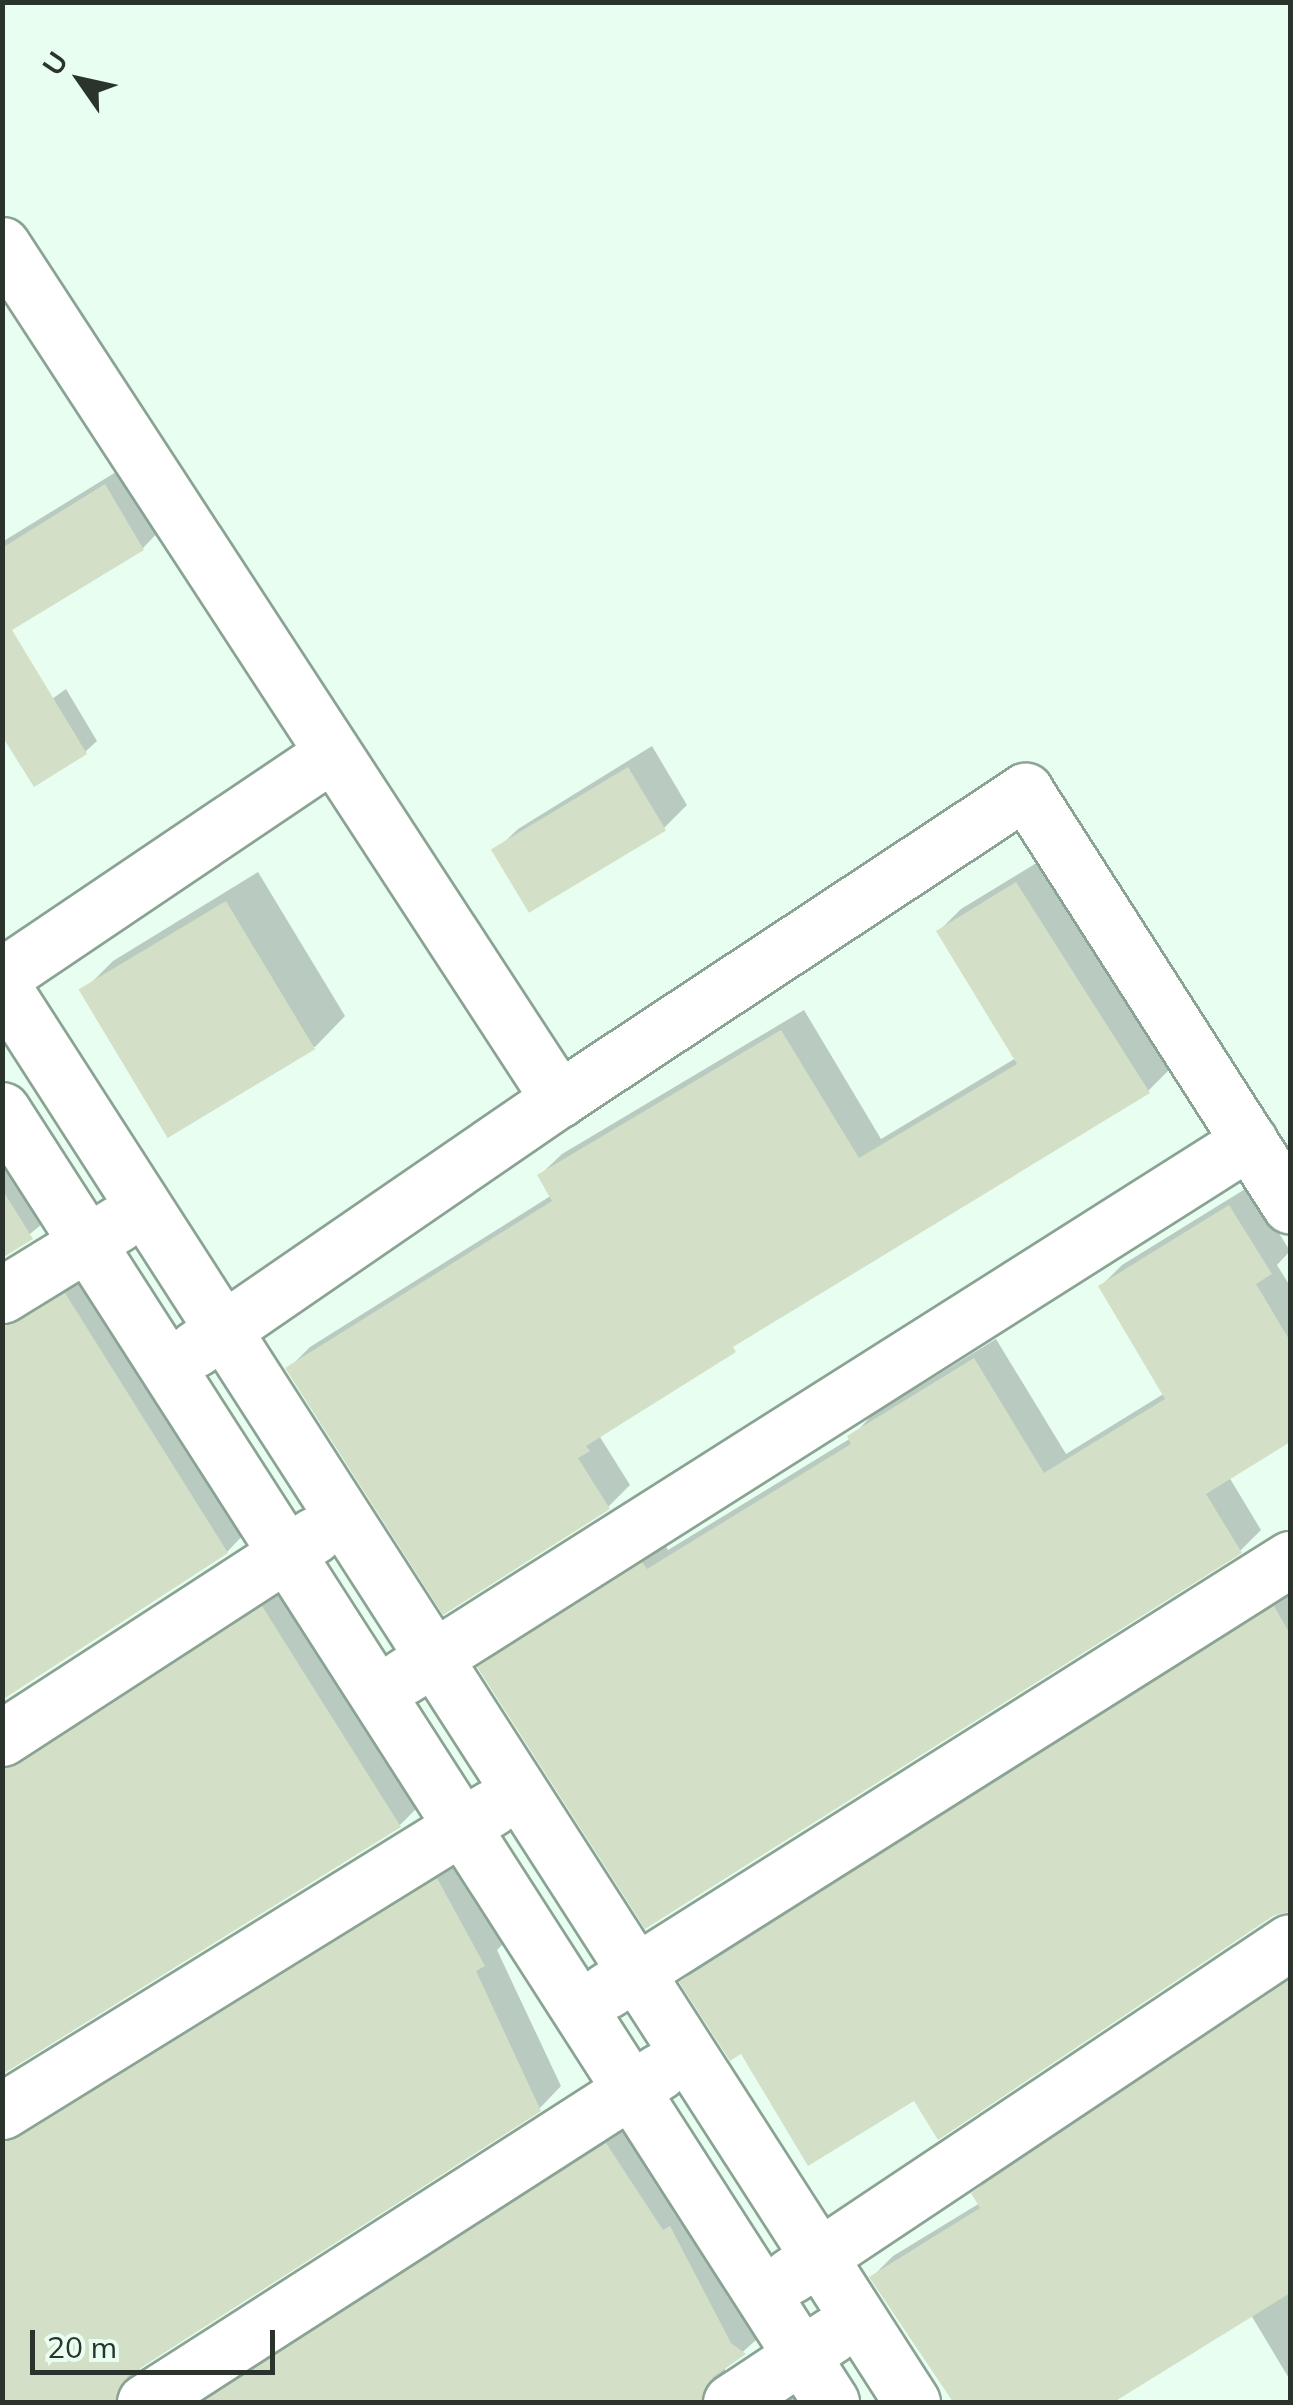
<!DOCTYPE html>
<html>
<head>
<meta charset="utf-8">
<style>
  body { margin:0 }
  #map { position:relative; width:1293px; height:2405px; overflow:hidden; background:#e8fef0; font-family:Mulish,sans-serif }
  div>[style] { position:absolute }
  .shadow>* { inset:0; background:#0003 }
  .building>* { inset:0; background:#d3e0c7; transform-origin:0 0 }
  .roads { filter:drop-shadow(2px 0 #8aa393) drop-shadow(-2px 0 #8aa393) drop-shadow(0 2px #8aa393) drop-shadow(0 -2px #8aa393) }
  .minor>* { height:55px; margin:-27.5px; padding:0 27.5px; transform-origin:27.5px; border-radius:27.5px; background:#fff }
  span { translate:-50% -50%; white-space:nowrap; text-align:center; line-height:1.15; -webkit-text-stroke:9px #e8fef0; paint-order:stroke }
  .frame { position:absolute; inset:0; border:5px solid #2a342d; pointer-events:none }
  .north { position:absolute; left:30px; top:30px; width:100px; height:100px; -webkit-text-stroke:8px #e8fef0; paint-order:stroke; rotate:304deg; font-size:28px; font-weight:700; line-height:40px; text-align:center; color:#2a342d }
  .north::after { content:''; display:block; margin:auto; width:35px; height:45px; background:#2a342d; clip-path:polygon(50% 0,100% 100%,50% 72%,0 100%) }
  .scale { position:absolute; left:30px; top:2330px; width:245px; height:45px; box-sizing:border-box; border:5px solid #2a342d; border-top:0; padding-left:12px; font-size:30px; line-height:35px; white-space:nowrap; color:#2a342d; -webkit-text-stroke:8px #e8fef0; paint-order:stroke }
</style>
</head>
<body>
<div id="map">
  <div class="shadow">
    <div style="clip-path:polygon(129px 464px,165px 525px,143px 548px,2px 634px,2px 542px)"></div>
    <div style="clip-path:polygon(66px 689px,97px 741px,85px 752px,13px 727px)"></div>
    <div style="clip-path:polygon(652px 746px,687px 805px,664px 828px,495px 851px,518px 829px)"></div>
    <div style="clip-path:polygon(1038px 862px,1170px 1069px,1148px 1091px,753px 1332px,600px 1437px,630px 1485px,608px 1507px,288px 1369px,310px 1347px,552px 1195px,540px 1175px,562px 1154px,804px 1010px,881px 1139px,1016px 1058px,939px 931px,961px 909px)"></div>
    <div style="clip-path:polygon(258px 872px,345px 1016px,315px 1047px,82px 992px,113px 961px)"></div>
    <div style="clip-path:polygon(2px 1126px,53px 1215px,2px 1257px)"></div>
    <div style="clip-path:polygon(1250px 1186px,1290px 1251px,1277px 1265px,1290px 1286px,1290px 1432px,1229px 1477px,1261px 1530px,1240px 1551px,480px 1668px,501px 1647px,664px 1543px,668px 1550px,851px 1438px,871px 1416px,996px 1339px,1066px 1454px,1165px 1393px,1101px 1286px,1122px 1265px)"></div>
    <div style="clip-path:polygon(88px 1272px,249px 1529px,227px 1552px,2px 1697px,2px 1292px)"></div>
    <div style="clip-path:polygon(285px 1586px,422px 1803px,400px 1825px,2px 2071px,2px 1737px)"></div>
    <div style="clip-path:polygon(1290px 1587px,1290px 1912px,1272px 1914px,915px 2098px,742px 2051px,682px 1982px,703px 1961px)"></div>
    <div style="clip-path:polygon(460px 1858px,505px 1942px,497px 1950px,561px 2086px,539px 2109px,142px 2364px,135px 2379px,150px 2402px,2px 2402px,2px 2110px)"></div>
    <div style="clip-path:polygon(1290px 1975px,1290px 2380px,1251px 2315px,1110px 2402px,955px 2402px,872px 2277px,893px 2256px,980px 2203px,974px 2193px,995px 2172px)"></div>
    <div style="clip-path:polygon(629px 2123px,766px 2331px,725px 2368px,727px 2398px,737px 2402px,194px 2402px)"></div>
    <div style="clip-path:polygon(808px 2384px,819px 2402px,775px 2402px)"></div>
  </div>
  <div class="building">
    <div style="clip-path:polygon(105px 484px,144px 550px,12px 630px,87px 754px,34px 787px,2px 736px,2px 548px)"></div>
    <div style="left:628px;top:767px;width:74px;height:160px;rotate:59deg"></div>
    <div style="clip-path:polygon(1016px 882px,1150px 1093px,733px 1347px,736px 1352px,586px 1446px,590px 1451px,578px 1458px,610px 1509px,443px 1615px,285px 1368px,552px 1201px,537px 1175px,781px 1030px,859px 1158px,1017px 1064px,936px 931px)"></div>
    <div style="left:226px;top:901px;width:173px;height:172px;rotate:59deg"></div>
    <div style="clip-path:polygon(2px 1189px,33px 1239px,2px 1258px)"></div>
    <div style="clip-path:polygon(1229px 1205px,1272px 1274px,1256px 1284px,1290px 1341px,1290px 1442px,1206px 1494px,1242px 1553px,645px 1929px,477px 1667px,642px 1562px,647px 1569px,851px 1444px,847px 1436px,974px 1358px,1044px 1473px,1165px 1399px,1098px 1286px)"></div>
    <div style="clip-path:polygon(65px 1293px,228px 1553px,2px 1700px,2px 1326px)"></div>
    <div style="clip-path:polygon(262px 1606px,401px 1827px,3px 2074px,2px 1769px)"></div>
    <div style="clip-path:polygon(1274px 1606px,1290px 1634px,1290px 1911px,1273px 1916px,938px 2140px,914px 2101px,808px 2166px,741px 2054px,730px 2061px,679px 1982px)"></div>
    <div style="clip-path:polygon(437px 1878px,485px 1966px,476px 1971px,541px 2111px,128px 2376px,114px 2402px,2px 2402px,2px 2142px)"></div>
    <div style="clip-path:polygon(1290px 1979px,1290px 2293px,1114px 2402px,953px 2402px,869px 2277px,980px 2208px,971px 2193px)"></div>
    <div style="clip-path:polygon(606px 2143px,663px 2230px,670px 2226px,731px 2343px,746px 2354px,713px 2377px,700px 2402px,202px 2402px)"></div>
  </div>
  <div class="roads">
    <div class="minor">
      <div style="left:2px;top:245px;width:1020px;rotate:56.89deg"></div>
      <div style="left:559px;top:1099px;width:559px;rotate:-33.46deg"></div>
      <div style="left:1025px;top:791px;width:492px;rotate:57.4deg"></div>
      <div style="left:2px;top:976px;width:398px;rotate:-34deg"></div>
      <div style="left:2px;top:986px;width:1683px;rotate:57.27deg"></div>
      <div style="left:2px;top:1110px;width:1535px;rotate:57.31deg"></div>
      <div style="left:2px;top:1295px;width:137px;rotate:-31.6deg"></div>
      <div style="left:195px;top:1349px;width:442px;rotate:-34.5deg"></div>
      <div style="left:403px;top:1677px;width:1002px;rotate:-32.36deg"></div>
      <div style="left:2px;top:1738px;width:372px;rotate:-33deg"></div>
      <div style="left:606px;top:1991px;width:809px;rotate:-32.28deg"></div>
      <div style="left:2px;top:2111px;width:577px;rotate:-31.76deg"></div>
      <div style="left:790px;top:2276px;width:601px;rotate:-33.74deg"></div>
      <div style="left:145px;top:2402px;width:612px;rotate:-32.73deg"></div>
      <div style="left:731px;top:2402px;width:121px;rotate:-33.6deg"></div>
    </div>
  </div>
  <div class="frame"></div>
  <div class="north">U</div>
  <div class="scale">20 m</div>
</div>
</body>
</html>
